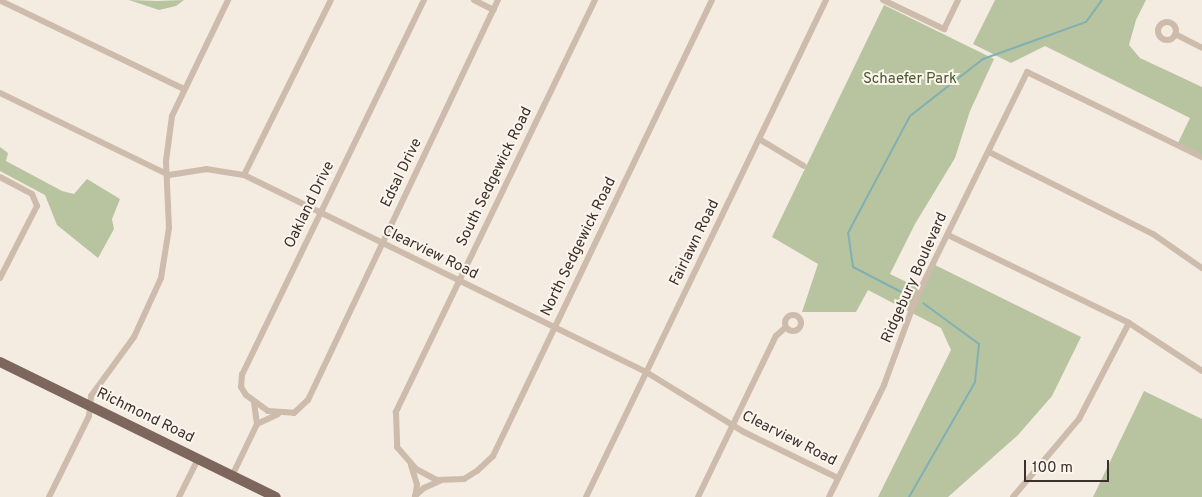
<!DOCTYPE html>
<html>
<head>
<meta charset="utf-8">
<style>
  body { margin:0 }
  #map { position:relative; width:1202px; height:497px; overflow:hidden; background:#f4ebe1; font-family:Overpass,sans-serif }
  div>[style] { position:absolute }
  .green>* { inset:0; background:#b8c4a0 }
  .stream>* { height:2px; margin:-1px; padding:0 1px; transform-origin:1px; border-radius:1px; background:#7fb0b2 }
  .street>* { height:6px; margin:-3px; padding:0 3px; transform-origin:3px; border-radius:3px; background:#cdbbac }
  .street>.ring { margin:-3px; padding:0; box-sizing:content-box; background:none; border:6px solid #cdbbac; border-radius:50% }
  .primary>* { height:10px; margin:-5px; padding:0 5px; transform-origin:5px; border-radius:5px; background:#7d675c }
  span { translate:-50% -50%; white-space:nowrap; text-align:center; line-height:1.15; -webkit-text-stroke:4px #fbf5ee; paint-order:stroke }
  .park-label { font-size:15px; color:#4a5a2e }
  .street-label { font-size:15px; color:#3b302b }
  .scale { position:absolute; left:1024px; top:460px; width:85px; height:22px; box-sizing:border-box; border:2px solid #3b302b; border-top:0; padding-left:6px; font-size:15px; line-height:18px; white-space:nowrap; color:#3b302b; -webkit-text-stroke:4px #fbf5ee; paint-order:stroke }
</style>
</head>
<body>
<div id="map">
  <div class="green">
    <div style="clip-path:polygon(129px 0,158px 1px,184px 0,176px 6px,159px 10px)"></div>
    <div style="clip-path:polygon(995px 0,1146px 0,1136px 20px,1129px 45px,1140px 58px,1202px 87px,1202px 157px,1177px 145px,1190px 118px,1045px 46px,1011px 63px,973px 44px)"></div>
    <div style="clip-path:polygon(884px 5px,994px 59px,970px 111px,955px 158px,915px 224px,890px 274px,921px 289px,933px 264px,1081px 337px,1052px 396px,1018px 435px,948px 497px,878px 497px,951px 350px,941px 328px,868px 290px,856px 312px,802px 312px,818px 264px,772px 237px)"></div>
    <div style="clip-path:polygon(0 147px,8px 153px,6px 161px,62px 191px,74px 194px,87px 179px,120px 199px,112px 219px,114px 229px,98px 258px,57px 225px,45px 195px,0 171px)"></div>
    <div style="clip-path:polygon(1144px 391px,1202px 419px,1202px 497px,1093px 497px)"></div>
  </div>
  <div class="stream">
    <div style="left:909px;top:296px;width:63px;rotate:-152.6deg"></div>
    <div style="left:853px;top:267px;width:34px;rotate:-98deg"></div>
    <div style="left:848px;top:233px;width:132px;rotate:-62.1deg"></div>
    <div style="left:910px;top:116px;width:93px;rotate:-38deg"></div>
    <div style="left:983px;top:59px;width:109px;rotate:-19.8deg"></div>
    <div style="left:1086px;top:22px;width:27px;rotate:-54deg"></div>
    <div style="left:909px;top:497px;width:133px;rotate:-60.1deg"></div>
    <div style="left:975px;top:382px;width:38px;rotate:-84deg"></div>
    <div style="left:979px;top:344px;width:69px;rotate:-143.8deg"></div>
  </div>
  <div class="street">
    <div style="left:424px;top:0;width:416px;rotate:115.9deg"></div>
    <div style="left:242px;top:374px;width:13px;rotate:94deg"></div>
    <div style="left:241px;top:387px;width:9px;rotate:58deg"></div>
    <div style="left:246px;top:395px;width:27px;rotate:36deg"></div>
    <div style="left:268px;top:411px;width:26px;rotate:4deg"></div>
    <div style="left:294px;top:413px;width:19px;rotate:-43deg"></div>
    <div style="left:308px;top:400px;width:443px;rotate:-64.6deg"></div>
    <div style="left:474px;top:0;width:22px;rotate:27deg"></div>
    <div style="left:595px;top:0;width:458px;rotate:115.8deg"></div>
    <div style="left:396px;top:412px;width:35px;rotate:88deg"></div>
    <div style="left:397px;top:447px;width:29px;rotate:49deg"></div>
    <div style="left:416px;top:469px;width:24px;rotate:28deg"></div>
    <div style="left:437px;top:480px;width:27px;rotate:-2deg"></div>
    <div style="left:464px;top:479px;width:15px;rotate:-32deg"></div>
    <div style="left:477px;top:471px;width:22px;rotate:-43deg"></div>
    <div style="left:493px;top:456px;width:506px;rotate:-64.35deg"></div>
    <div style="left:883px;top:0;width:68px;rotate:25.4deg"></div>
    <div style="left:944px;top:29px;width:32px;rotate:-64deg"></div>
    <div style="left:1px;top:1px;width:203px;rotate:25.7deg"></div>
    <div class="ring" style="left:1158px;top:22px;width:12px;height:12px"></div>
    <div style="left:1175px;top:34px;width:30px;rotate:27deg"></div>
    <div style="left:0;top:93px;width:188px;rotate:25.9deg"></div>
    <div style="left:169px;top:175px;width:37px;rotate:-9deg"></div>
    <div style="left:206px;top:169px;width:38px;rotate:9deg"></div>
    <div style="left:244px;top:175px;width:448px;rotate:26.1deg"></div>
    <div style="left:646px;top:372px;width:115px;rotate:31.5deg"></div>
    <div style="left:744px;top:432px;width:105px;rotate:26.1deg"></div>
    <div style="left:759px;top:139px;width:52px;rotate:31deg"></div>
    <div style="left:989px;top:152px;width:183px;rotate:26.6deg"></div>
    <div style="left:1153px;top:234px;width:60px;rotate:34.8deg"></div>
    <div style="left:244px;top:175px;width:195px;rotate:-63.6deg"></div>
    <div style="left:0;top:177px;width:36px;rotate:28deg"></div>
    <div style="left:32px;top:194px;width:13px;rotate:67deg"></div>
    <div style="left:37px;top:206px;width:81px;rotate:117.2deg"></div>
    <div style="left:948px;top:235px;width:201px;rotate:25.9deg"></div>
    <div style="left:1129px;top:323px;width:87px;rotate:33.3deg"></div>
    <div class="ring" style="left:785px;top:315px;width:10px;height:10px"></div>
    <div style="left:257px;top:424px;width:23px;rotate:-25deg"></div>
    <div style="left:411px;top:465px;width:21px;rotate:73deg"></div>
    <div style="left:417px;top:485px;width:12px;rotate:99deg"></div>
    <div style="left:232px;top:476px;width:58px;rotate:-64.3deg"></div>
    <div style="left:257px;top:424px;width:21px;rotate:-98deg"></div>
    <div style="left:415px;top:496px;width:12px;rotate:-42deg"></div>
    <div style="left:424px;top:488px;width:17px;rotate:-24deg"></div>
    <div style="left:49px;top:497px;width:90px;rotate:-63.7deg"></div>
    <div style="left:89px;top:416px;width:20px;rotate:-84deg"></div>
    <div style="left:91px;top:396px;width:73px;rotate:-53.9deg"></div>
    <div style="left:134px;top:337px;width:65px;rotate:-65.4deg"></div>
    <div style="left:161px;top:278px;width:51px;rotate:-80.9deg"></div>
    <div style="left:169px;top:228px;width:67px;rotate:-92.6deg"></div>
    <div style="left:166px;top:161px;width:45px;rotate:-82.4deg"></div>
    <div style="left:172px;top:116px;width:129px;rotate:-64.2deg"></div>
    <div style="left:179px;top:497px;width:42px;rotate:-63.4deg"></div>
    <div style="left:586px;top:497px;width:552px;rotate:-64.22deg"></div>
    <div style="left:698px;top:497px;width:179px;rotate:-64.2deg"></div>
    <div style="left:776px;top:336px;width:13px;rotate:-42deg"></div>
    <div style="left:829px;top:497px;width:125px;rotate:-63.8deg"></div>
    <div style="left:884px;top:385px;width:93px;rotate:-69.8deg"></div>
    <div style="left:916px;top:298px;width:252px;rotate:-63.8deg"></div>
    <div style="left:1027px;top:72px;width:195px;rotate:25.9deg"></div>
    <div style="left:1013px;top:497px;width:102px;rotate:-49.8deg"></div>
    <div style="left:1079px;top:419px;width:108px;rotate:-62.5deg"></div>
  </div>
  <div class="primary">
    <div style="left:0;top:362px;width:307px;rotate:26.1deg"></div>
  </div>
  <div class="park-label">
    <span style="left:910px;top:80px">Schaefer Park</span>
  </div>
  <div class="street-label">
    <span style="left:402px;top:173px;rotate:-64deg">Edsal Drive</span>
    <span style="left:495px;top:177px;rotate:-64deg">South Sedgewick Road</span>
    <span style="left:310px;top:205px;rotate:-64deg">Oakland Drive</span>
    <span style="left:695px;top:243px;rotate:-64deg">Fairlawn Road</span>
    <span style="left:579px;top:247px;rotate:-64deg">North Sedgewick Road</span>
    <span style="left:430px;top:253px;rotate:26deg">Clearview Road</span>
    <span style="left:915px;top:278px;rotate:-66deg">Ridgebury Boulevard</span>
    <span style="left:145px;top:416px;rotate:26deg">Richmond Road</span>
    <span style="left:789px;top:439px;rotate:27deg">Clearview Road</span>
  </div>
  <div class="scale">100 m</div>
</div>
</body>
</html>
